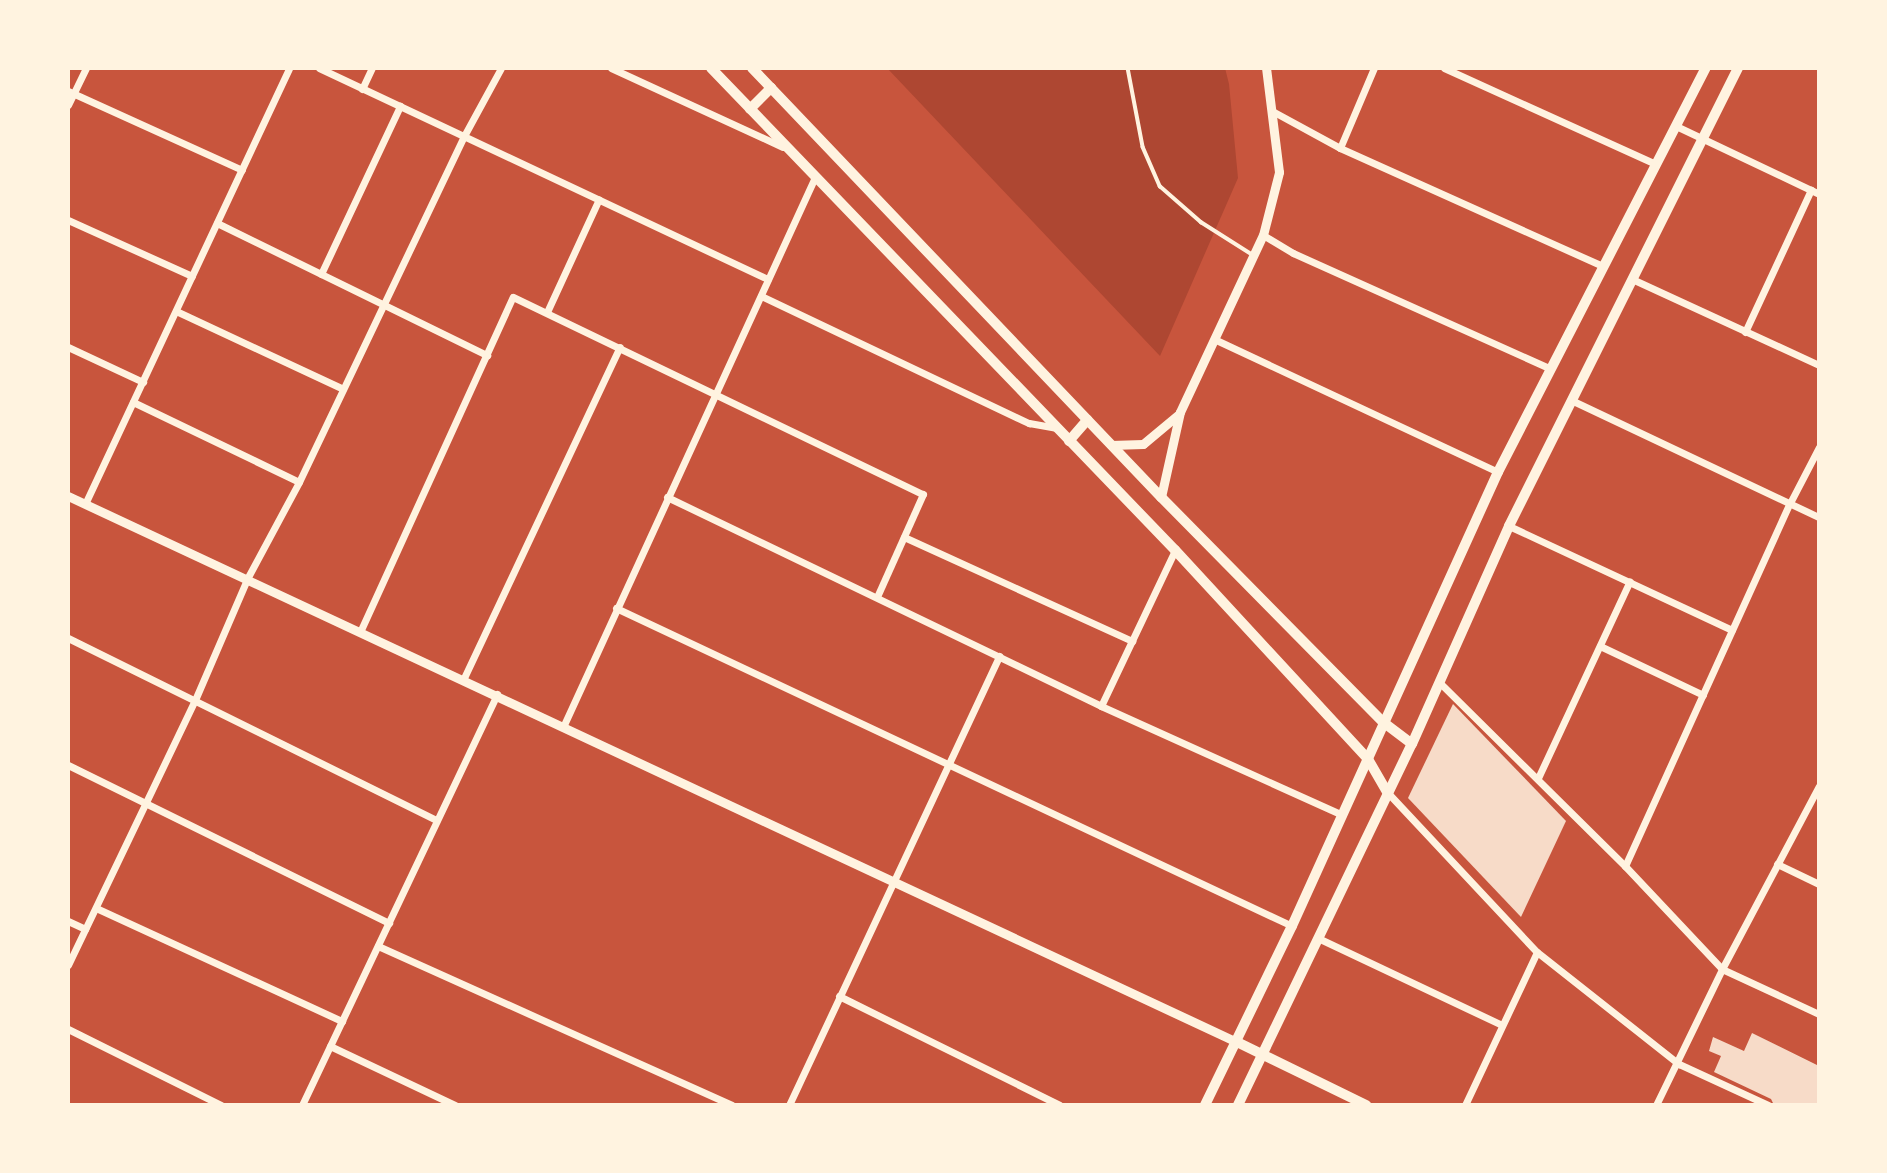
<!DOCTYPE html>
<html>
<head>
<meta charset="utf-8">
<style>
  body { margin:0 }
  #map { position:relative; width:1887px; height:1173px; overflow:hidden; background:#c8553d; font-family:Literata,serif }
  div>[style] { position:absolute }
  .green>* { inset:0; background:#ae4732 }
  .building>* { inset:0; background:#f7dbc8 }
  .service>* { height:3.5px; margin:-1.75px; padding:0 1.75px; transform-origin:1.75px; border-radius:1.75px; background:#fff3e0 }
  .minor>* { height:7px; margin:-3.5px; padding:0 3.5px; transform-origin:3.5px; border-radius:3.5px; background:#fff3e0 }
  .tertiary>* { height:9px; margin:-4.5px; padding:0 4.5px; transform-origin:4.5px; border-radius:4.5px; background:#fff3e0 }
  .secondary>* { height:10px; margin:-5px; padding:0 5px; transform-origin:5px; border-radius:5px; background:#fff3e0 }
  span { translate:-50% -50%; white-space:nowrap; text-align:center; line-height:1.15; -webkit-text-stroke:7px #fff3e0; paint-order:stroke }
  .frame { position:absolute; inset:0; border:70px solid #fff3e0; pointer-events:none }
</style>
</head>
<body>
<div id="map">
  <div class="green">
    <div style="clip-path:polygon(887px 68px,1225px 68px,1229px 84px,1238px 178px,1160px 356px)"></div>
  </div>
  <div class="building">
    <div style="clip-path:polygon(1453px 704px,1566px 821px,1521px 917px,1408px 798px)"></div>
    <div style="clip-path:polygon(1752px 1033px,1819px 1066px,1819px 1105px,1774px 1105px,1771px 1099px,1714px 1072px,1721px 1056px,1709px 1051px,1713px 1037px,1744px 1051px)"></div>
  </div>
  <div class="service">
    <div style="left:1128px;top:68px;width:80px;rotate:79.2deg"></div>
    <div style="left:1143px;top:147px;width:43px;rotate:66.4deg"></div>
    <div style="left:1160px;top:186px;width:55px;rotate:41.3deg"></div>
    <div style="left:1201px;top:222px;width:62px;rotate:32.4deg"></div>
  </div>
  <div class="minor">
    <div style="left:319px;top:68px;width:496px;rotate:25.2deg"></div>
    <div style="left:611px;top:68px;width:189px;rotate:24.7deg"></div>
    <div style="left:1444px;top:68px;width:233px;rotate:24.4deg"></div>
    <div style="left:362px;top:89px;width:23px;rotate:-65deg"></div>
    <div style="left:68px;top:91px;width:191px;rotate:24.4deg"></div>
    <div style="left:68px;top:105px;width:41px;rotate:-64.1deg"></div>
    <div style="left:1274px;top:112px;width:75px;rotate:28.6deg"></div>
    <div style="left:1340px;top:148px;width:288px;rotate:24.2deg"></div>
    <div style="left:1676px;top:126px;width:158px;rotate:25.4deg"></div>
    <div style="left:1340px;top:148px;width:87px;rotate:-67deg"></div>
    <div style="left:68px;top:220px;width:136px;rotate:24.3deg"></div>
    <div style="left:217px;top:223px;width:301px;rotate:26.1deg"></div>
    <div style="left:1263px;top:235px;width:35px;rotate:31deg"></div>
    <div style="left:1293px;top:253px;width:283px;rotate:24.2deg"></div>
    <div style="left:321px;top:274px;width:186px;rotate:-64.8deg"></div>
    <div style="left:1632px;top:279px;width:206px;rotate:24.7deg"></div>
    <div style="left:761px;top:296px;width:297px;rotate:25.4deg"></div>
    <div style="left:1029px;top:423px;width:27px;rotate:10deg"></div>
    <div style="left:176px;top:311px;width:184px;rotate:25deg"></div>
    <div style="left:547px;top:312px;width:124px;rotate:-65.3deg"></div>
    <div style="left:1745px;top:332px;width:157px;rotate:-65.1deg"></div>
    <div style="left:1214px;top:339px;width:314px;rotate:25.1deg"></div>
    <div style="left:68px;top:347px;width:83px;rotate:25deg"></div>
    <div style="left:1571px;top:400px;width:274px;rotate:25.3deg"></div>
    <div style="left:133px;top:402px;width:184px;rotate:25.7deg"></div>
    <div style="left:667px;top:497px;width:482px;rotate:25.7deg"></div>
    <div style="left:1101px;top:706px;width:265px;rotate:24.3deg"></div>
    <div style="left:85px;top:504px;width:481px;rotate:-64.9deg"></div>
    <div style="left:1509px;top:526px;width:246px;rotate:25deg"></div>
    <div style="left:904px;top:537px;width:251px;rotate:24.5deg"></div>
    <div style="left:616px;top:608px;width:747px;rotate:25.19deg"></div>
    <div style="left:360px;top:632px;width:368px;rotate:-65.5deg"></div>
    <div style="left:513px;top:297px;width:455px;rotate:25.7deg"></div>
    <div style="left:923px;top:494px;width:113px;rotate:114.1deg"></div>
    <div style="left:68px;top:638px;width:411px;rotate:26.3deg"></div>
    <div style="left:1600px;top:646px;width:114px;rotate:25.4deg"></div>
    <div style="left:463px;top:680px;width:368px;rotate:-64.8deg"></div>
    <div style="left:1439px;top:682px;width:262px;rotate:44.7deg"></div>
    <div style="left:1625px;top:866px;width:141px;rotate:46.7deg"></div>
    <div style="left:1722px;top:969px;width:107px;rotate:24.9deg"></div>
    <div style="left:1101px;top:706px;width:173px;rotate:-64.6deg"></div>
    <div style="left:563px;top:727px;width:605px;rotate:-65.38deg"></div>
    <div style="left:68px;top:765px;width:358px;rotate:26.2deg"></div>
    <div style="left:1538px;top:778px;width:217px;rotate:-65deg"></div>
    <div style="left:1388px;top:793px;width:218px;rotate:46.9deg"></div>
    <div style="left:1537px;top:952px;width:181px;rotate:38.3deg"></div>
    <div style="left:1679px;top:1064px;width:98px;rotate:24.7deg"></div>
    <div style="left:1777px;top:864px;width:47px;rotate:25.5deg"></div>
    <div style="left:1625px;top:866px;width:399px;rotate:-65.6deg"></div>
    <div style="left:1790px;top:503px;width:63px;rotate:-62.6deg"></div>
    <div style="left:96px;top:908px;width:271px;rotate:24.7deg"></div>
    <div style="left:68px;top:921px;width:19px;rotate:25deg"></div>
    <div style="left:1320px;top:939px;width:201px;rotate:25.3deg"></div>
    <div style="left:378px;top:946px;width:388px;rotate:24.2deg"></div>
    <div style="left:68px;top:965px;width:294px;rotate:-64.4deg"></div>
    <div style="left:195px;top:700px;width:132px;rotate:-66.7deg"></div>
    <div style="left:247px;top:579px;width:110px;rotate:-61.8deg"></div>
    <div style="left:299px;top:482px;width:383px;rotate:-64.5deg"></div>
    <div style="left:464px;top:136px;width:77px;rotate:-61.4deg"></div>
    <div style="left:839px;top:996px;width:246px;rotate:26.3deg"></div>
    <div style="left:68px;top:1029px;width:171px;rotate:26.4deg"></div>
    <div style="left:330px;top:1046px;width:138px;rotate:25.3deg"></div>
    <div style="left:302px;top:1105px;width:455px;rotate:-64.6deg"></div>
    <div style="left:789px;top:1105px;width:496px;rotate:-64.9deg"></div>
    <div style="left:1465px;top:1105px;width:169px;rotate:-64.8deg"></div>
    <div style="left:1656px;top:1105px;width:151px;rotate:-64.1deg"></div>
    <div style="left:1722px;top:969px;width:207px;rotate:-62.1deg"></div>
  </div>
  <div class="tertiary">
    <div style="left:1111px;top:445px;width:32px;rotate:-2deg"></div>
    <div style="left:1143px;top:444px;width:47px;rotate:-39.8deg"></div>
    <div style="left:68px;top:496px;width:1290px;rotate:25.04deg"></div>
    <div style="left:1161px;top:497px;width:87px;rotate:-77.4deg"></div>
    <div style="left:1180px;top:412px;width:195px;rotate:-64.9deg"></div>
    <div style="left:1263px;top:235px;width:65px;rotate:-75.7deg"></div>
    <div style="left:1279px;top:172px;width:105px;rotate:-97.1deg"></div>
  </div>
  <div class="secondary">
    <div style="left:711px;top:68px;width:669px;rotate:46.09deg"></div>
    <div style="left:1175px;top:550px;width:284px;rotate:47.3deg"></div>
    <div style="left:1368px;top:759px;width:39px;rotate:60deg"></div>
    <div style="left:752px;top:68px;width:593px;rotate:46.37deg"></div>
    <div style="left:1161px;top:497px;width:316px;rotate:45.4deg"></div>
    <div style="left:1383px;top:722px;width:36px;rotate:37deg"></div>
    <div style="left:750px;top:109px;width:30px;rotate:-45deg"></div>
    <div style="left:1069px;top:441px;width:28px;rotate:-49deg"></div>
    <div style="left:1237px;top:1042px;width:144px;rotate:26deg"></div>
    <div style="left:1205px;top:1105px;width:199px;rotate:-64.1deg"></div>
    <div style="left:1292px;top:926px;width:499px;rotate:-65.6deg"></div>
    <div style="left:1498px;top:472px;width:454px;rotate:-62.8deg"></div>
    <div style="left:1238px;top:1105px;width:401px;rotate:-64.3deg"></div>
    <div style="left:1412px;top:744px;width:239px;rotate:-66deg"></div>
    <div style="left:1509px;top:526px;width:512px;rotate:-63.43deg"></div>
  </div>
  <div class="frame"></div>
</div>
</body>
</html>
